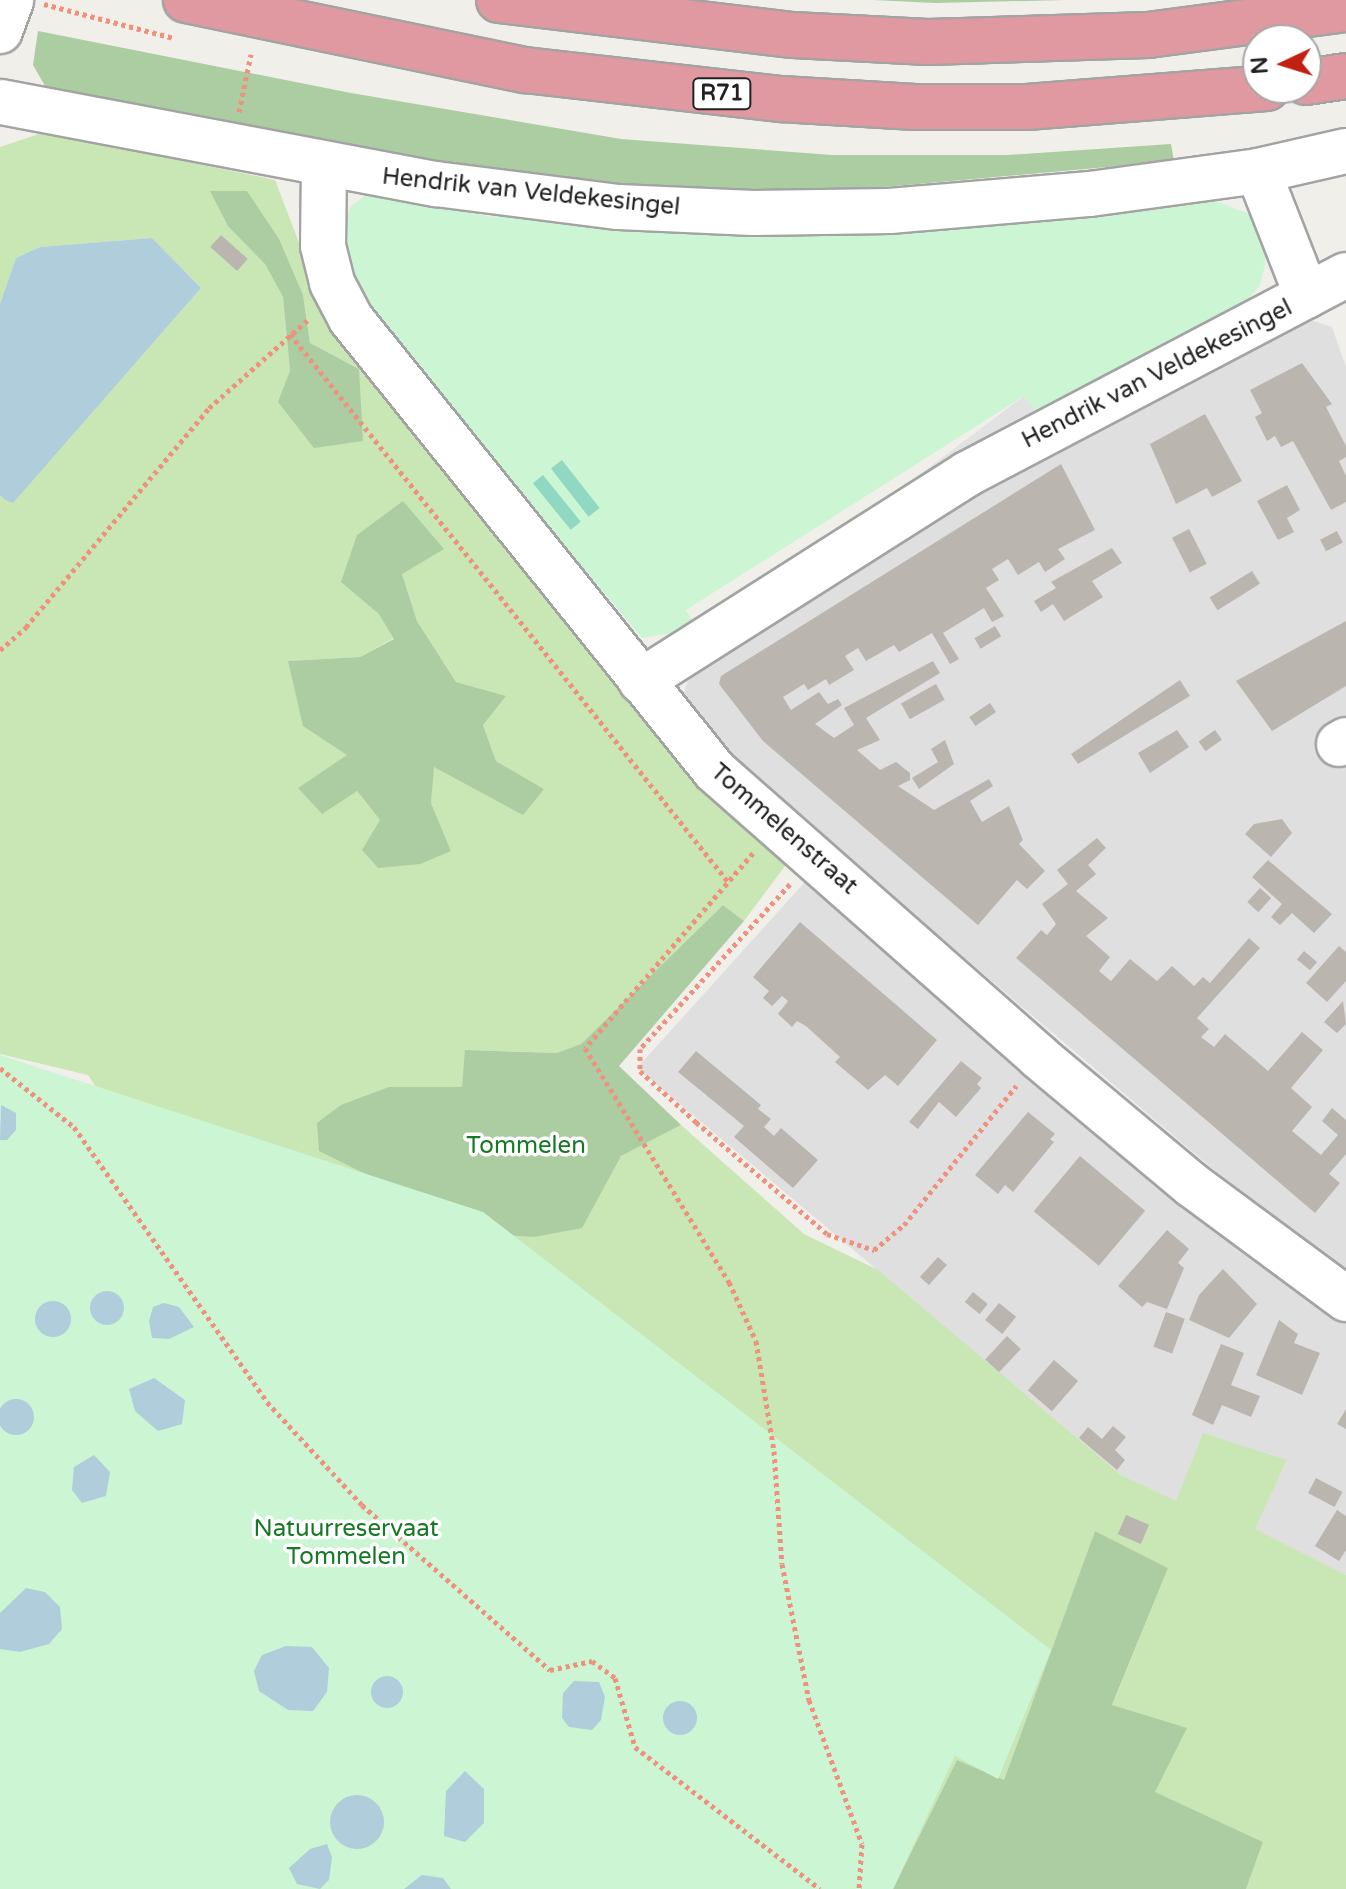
<!DOCTYPE html>
<html>
<head>
<meta charset="utf-8">
<style>
  body { margin:0 }
  #map { position:relative; width:1346px; height:1889px; overflow:hidden; background:#f1efea; font-family:"Varela Round",sans-serif }
  div>[style] { position:absolute }
  .residential>* { inset:0; background:#e0dfdf }
  .grass>* { inset:0; background:#c9e6b5 }
  .forest>* { inset:0; background:#accca2 }
  .park>* { inset:0; background:#ccf6d3 }
  .pitch>* { inset:0; background:#90d8c2; transform-origin:0 0 }
  .parking>* { inset:0; background:#e2e2e2; transform-origin:0 0 }
  .water>* { inset:0; background:#afcdda }
  .round { border-radius:50% }
  .building>* { inset:0; background:#bab5af; transform-origin:0 0 }
  .path>* { height:5px; margin-top:-2.5px; transform-origin:0; background:repeating-linear-gradient(90deg,#ee927e 0 4px,transparent 0 8px) }
  .roads { filter:drop-shadow(2px 0 #a3a3a3) drop-shadow(-2px 0 #a3a3a3) drop-shadow(0 2px #a3a3a3) drop-shadow(0 -2px #a3a3a3) }
  .minor>* { height:44px; margin:-22px; padding:0 22px; transform-origin:22px; border-radius:22px; background:#fff }
  .highway>* { height:44px; margin:-22px; padding:0 22px; transform-origin:22px; border-radius:22px; background:#e099a1 }
  span { translate:-50% -50%; white-space:nowrap; text-align:center; line-height:1.15; -webkit-text-stroke:7px #fff; paint-order:stroke }
  .shield-label span { padding:2px 6px; background:#fff; border:2px solid; border-radius:6px; -webkit-text-stroke-width:0 }
  .shield-label { font-size:22px; color:#222; font-weight:700 }
  .street-label { font-size:24px; color:#222 }
  .park-label { font-size:24px; color:#177926 }
  .north { position:absolute; left:1242px; top:24px; width:80px; height:80px; box-sizing:border-box; background:#fff; border:2px solid #a7a7a7; border-radius:50%; rotate:266deg; font-size:22px; font-weight:700; line-height:32px; text-align:center; color:#222 }
  .north::after { content:''; display:block; margin:auto; width:28px; height:36px; background:#c12013; clip-path:polygon(50% 0,100% 100%,50% 72%,0 100%) }
</style>
</head>
<body>
<div id="map">
  <div class="residential">
    <div style="clip-path:polygon(1301px 317px,1332px 327px,1346px 367px,1346px 1282px,728px 757px,683px 695px,691px 672px,987px 485px)"></div>
    <div style="clip-path:polygon(812px 874px,1346px 1312px,1346px 1575px,1254px 1529px,1287px 1461px,1176px 1502px,1121px 1475px,637px 1068px)"></div>
  </div>
  <div class="grass">
    <div style="clip-path:polygon(evenodd,45px 132px,275px 180px,328px 319px,384px 396px,498px 535px,791px 858px,744px 921px,723px 905px,581px 1044px,558px 1053px,466px 1050px,462px 1087px,389px 1087px,605px 1180px,621px 1156px,681px 1125px,804px 1234px,878px 1270px,1121px 1475px,1176px 1501px,1203px 1433px,1287px 1460px,1255px 1529px,1346px 1575px,1346px 1889px,1246px 1889px,1263px 1842px,1154px 1792px,1112px 1706px,1168px 1568px,1095px 1531px,1004px 1780px,957px 1760px,893px 1889px,872px 1889px,286px 1369px,88px 1075px,0 1054px,0 495px,13px 502px,201px 288px,152px 238px,40px 247px,16px 258px,0 304px,0 147px,45px 132px,265px 264px,303px 295px,310px 343px,359px 369px,290px 371px,283px 297px,265px 264px,45px 132px,402px 574px,417px 621px,456px 682px,505px 696px,483px 725px,496px 761px,544px 789px,433px 767px,431px 803px,451px 851px,380px 820px,356px 790px,298px 788px,348px 755px,288px 661px,360px 657px,394px 638px,380px 614px,341px 582px,402px 574px)"></div>
  </div>
  <div class="forest">
    <div style="clip-path:polygon(873px 0,1067px 0,935px 3px)"></div>
    <div style="clip-path:polygon(38px 31px,351px 93px,621px 139px,832px 155px,1007px 155px,1171px 144px,1174px 161px,795px 195px,531px 181px,77px 102px,45px 86px,33px 65px)"></div>
    <div style="clip-path:polygon(210px 191px,247px 191px,279px 239px,303px 295px,310px 343px,359px 369px,363px 441px,314px 448px,278px 402px,290px 371px,283px 297px,265px 264px,228px 226px)"></div>
    <div style="clip-path:polygon(403px 501px,444px 549px,402px 574px,417px 621px,456px 682px,506px 696px,483px 725px,496px 761px,544px 789px,523px 815px,434px 767px,431px 803px,451px 851px,420px 864px,378px 868px,362px 850px,380px 820px,357px 791px,322px 814px,298px 788px,347px 755px,303px 726px,288px 661px,360px 657px,394px 639px,379px 614px,341px 582px,357px 535px)"></div>
    <div style="clip-path:polygon(723px 905px,744px 921px,619px 1066px,681px 1125px,621px 1156px,582px 1228px,534px 1237px,487px 1234px,319px 1151px,317px 1123px,341px 1105px,389px 1087px,462px 1087px,465px 1050px,557px 1053px,581px 1044px)"></div>
    <div style="clip-path:polygon(1095px 1531px,1168px 1568px,1112px 1705px,1187px 1728px,1155px 1792px,1263px 1842px,1246px 1889px,893px 1889px,957px 1760px,1004px 1780px)"></div>
  </div>
  <div class="park">
    <div style="clip-path:polygon(367px 194px,487px 216px,661px 228px,1211px 199px,1257px 217px,1265px 241px,1265px 265px,1260px 285px,1245px 304px,1039px 416px,1024px 396px,686px 610px,697px 629px,642px 638px,397px 346px,347px 265px,344px 225px,351px 206px)"></div>
    <div style="clip-path:polygon(0 1055px,483px 1212px,1051px 1650px,998px 1779px,955px 1756px,893px 1889px,0 1889px)"></div>
  </div>
  <div class="pitch">
    <div style="left:562px;top:460px;width:61px;height:14px;rotate:52deg"></div>
    <div style="left:543px;top:475px;width:60px;height:13px;rotate:51deg"></div>
  </div>
  <div class="parking">
    <div style="left:1024px;top:396px;width:25px;height:401px;rotate:53deg"></div>
  </div>
  <div class="water">
    <div style="clip-path:polygon(152px 238px,201px 288px,13px 503px,5px 500px,0 495px,0 304px,16px 258px,40px 247px)"></div>
    <div style="clip-path:polygon(1px 1105px,16px 1113px,16px 1130px,7px 1140px,0 1140px)"></div>
    <div class="round" style="left:90px;top:1291px;width:34px;height:34px"></div>
    <div class="round" style="left:35px;top:1301px;width:36px;height:36px"></div>
    <div style="clip-path:polygon(164px 1303px,179px 1307px,194px 1327px,169px 1339px,152px 1338px,149px 1321px,153px 1307px)"></div>
    <div style="clip-path:polygon(154px 1378px,185px 1400px,182px 1424px,158px 1431px,135px 1411px,129px 1389px)"></div>
    <div class="round" style="left:-2px;top:1399px;width:36px;height:36px"></div>
    <div style="clip-path:polygon(94px 1455px,110px 1472px,106px 1496px,82px 1503px,72px 1490px,74px 1467px)"></div>
    <div style="clip-path:polygon(26px 1588px,45px 1592px,60px 1607px,62px 1629px,49px 1644px,20px 1652px,0 1649px,0 1613px)"></div>
    <div style="clip-path:polygon(286px 1646px,312px 1647px,329px 1668px,327px 1692px,313px 1711px,288px 1710px,259px 1691px,254px 1671px,262px 1655px)"></div>
    <div class="round" style="left:371px;top:1676px;width:32px;height:32px"></div>
    <div style="clip-path:polygon(574px 1681px,599px 1682px,605px 1697px,601px 1720px,592px 1730px,569px 1727px,562px 1718px,563px 1693px)"></div>
    <div class="round" style="left:663px;top:1701px;width:34px;height:34px"></div>
    <div style="clip-path:polygon(465px 1771px,484px 1789px,484px 1823px,465px 1842px,444px 1836px,446px 1791px)"></div>
    <div class="round" style="left:330px;top:1795px;width:54px;height:54px"></div>
    <div style="clip-path:polygon(327px 1844px,332px 1857px,329px 1880px,320px 1889px,297px 1884px,289px 1868px,310px 1849px)"></div>
    <div style="clip-path:polygon(422px 1875px,443px 1878px,451px 1889px,404px 1889px)"></div>
  </div>
  <div class="building">
    <div style="left:221px;top:235px;width:36px;height:16px;rotate:42deg"></div>
    <div style="clip-path:polygon(1302px 363px,1332px 404px,1326px 407px,1346px 446px,1346px 457px,1339px 461px,1346px 476px,1346px 502px,1331px 510px,1293px 441px,1281px 447px,1275px 436px,1267px 441px,1255px 417px,1262px 413px,1250px 390px)"></div>
    <div style="clip-path:polygon(1205px 414px,1242px 481px,1212px 497px,1207px 488px,1176px 504px,1150px 444px)"></div>
    <div style="clip-path:polygon(1061px 464px,1095px 530px,1058px 549px,1065px 559px,1045px 572px,1039px 562px,1018px 575px,1008px 559px,992px 569px,999px 580px,986px 588px,1004px 616px,992px 622px,984px 608px,943px 633px,959px 659px,950px 664px,932px 633px,899px 652px,894px 645px,866px 661px,858px 648px,845px 656px,854px 670px,829px 685px,826px 679px,808px 690px,804px 684px,783px 697px,791px 710px,819px 692px,828px 704px,838px 699px,842px 705px,815px 724px,834px 738px,854px 725px,844px 708px,933px 661px,940px 673px,866px 718px,880px 740px,857px 750px,880px 770px,896px 762px,910px 773px,910px 780px,898px 786px,934px 810px,989px 779px,993px 786px,970px 801px,982px 822px,1009px 806px,1023px 840px,1019px 844px,1045px 871px,1027px 889px,1017px 880px,978px 925px,763px 741px,719px 684px,721px 676px)"></div>
    <div style="clip-path:polygon(1287px 485px,1300px 510px,1287px 518px,1294px 532px,1278px 540px,1257px 501px)"></div>
    <div style="left:1189px;top:529px;width:39px;height:19px;rotate:63deg"></div>
    <div style="left:1337px;top:531px;width:13px;height:19px;rotate:63deg"></div>
    <div style="clip-path:polygon(1112px 548px,1122px 563px,1092px 581px,1103px 597px,1064px 621px,1053px 604px,1041px 612px,1034px 601px,1056px 588px,1051px 582px)"></div>
    <div style="left:1252px;top:571px;width:15px;height:50px;rotate:58deg"></div>
    <div style="clip-path:polygon(1346px 621px,1346px 686px,1272px 731px,1236px 681px)"></div>
    <div style="left:995px;top:626px;width:12px;height:24px;rotate:59deg"></div>
    <div style="clip-path:polygon(1180px 680px,1190px 696px,1078px 764px,1071px 754px)"></div>
    <div style="left:936px;top:684px;width:18px;height:40px;rotate:61deg"></div>
    <div style="left:990px;top:703px;width:11px;height:25px;rotate:56deg"></div>
    <div style="clip-path:polygon(1177px 730px,1189px 747px,1150px 773px,1138px 753px)"></div>
    <div style="left:1215px;top:730px;width:12px;height:20px;rotate:55deg"></div>
    <div style="clip-path:polygon(945px 740px,954px 764px,919px 789px,912px 778px,938px 762px,931px 749px)"></div>
    <div style="clip-path:polygon(1282px 819px,1292px 833px,1271px 857px,1245px 834px,1254px 824px)"></div>
    <div style="clip-path:polygon(1097px 838px,1106px 848px,1088px 865px,1096px 874px,1076px 891px,1108px 918px,1086px 936px,1110px 957px,1099px 971px,1111px 981px,1130px 959px,1157px 981px,1172px 966px,1194px 986px,1203px 977px,1210px 983px,1249px 938px,1260px 948px,1197px 1018px,1209px 1029px,1201px 1037px,1214px 1047px,1225px 1034px,1268px 1071px,1302px 1032px,1323px 1050px,1291px 1088px,1312px 1107px,1292px 1131px,1321px 1155px,1338px 1135px,1322px 1121px,1332px 1108px,1346px 1120px,1346px 1154px,1329px 1174px,1340px 1183px,1315px 1213px,1016px 958px,1041px 930px,1047px 935px,1056px 924px,1042px 904px,1068px 884px,1057px 870px)"></div>
    <div style="clip-path:polygon(1268px 860px,1332px 914px,1314px 933px,1292px 913px,1280px 925px,1271px 917px,1282px 904px,1252px 877px)"></div>
    <div style="left:1260px;top:888px;width:15px;height:19px;rotate:42deg"></div>
    <div style="clip-path:polygon(800px 922px,937px 1040px,898px 1086px,885px 1075px,868px 1090px,835px 1062px,840px 1057px,806px 1026px,797px 1021px,792px 1027px,778px 1014px,788px 1001px,782px 996px,772px 1006px,763px 998px,769px 991px,753px 977px)"></div>
    <div style="clip-path:polygon(1339px 946px,1346px 952px,1346px 981px,1327px 1002px,1306px 983px)"></div>
    <div style="left:1304px;top:951px;width:17px;height:11px;rotate:40deg"></div>
    <div style="clip-path:polygon(1343px 1001px,1346px 1024px,1337px 1033px,1324px 1022px)"></div>
    <div style="clip-path:polygon(696px 1051px,761px 1105px,758px 1109px,771px 1119px,764px 1127px,774px 1136px,781px 1128px,818px 1160px,793px 1188px,734px 1137px,744px 1126px,678px 1072px)"></div>
    <div style="clip-path:polygon(961px 1061px,982px 1078px,977px 1084px,981px 1088px,956px 1117px,939px 1102px,918px 1129px,909px 1122px)"></div>
    <div style="clip-path:polygon(1028px 1112px,1055px 1134px,1050px 1139px,1054px 1142px,1013px 1192px,1005px 1185px,998px 1194px,975px 1175px)"></div>
    <div style="left:1080px;top:1156px;width:85px;height:72px;rotate:40deg"></div>
    <div style="clip-path:polygon(1167px 1230px,1189px 1249px,1178px 1263px,1184px 1268px,1167px 1309px,1147px 1302px,1142px 1307px,1118px 1286px)"></div>
    <div style="left:938px;top:1257px;width:12px;height:27px;rotate:42deg"></div>
    <div style="clip-path:polygon(1223px 1269px,1257px 1304px,1229px 1338px,1189px 1320px,1199px 1295px)"></div>
    <div style="left:973px;top:1292px;width:19px;height:13px;rotate:39deg"></div>
    <div style="left:999px;top:1303px;width:22px;height:22px;rotate:39deg"></div>
    <div style="left:1166px;top:1312px;width:20px;height:37px;rotate:20deg"></div>
    <div style="clip-path:polygon(1279px 1320px,1298px 1334px,1294px 1343px,1320px 1353px,1302px 1395px,1256px 1375px)"></div>
    <div style="left:1007px;top:1336px;width:19px;height:32px;rotate:43deg"></div>
    <div style="clip-path:polygon(1221px 1344px,1244px 1353px,1231px 1385px,1260px 1396px,1251px 1417px,1222px 1405px,1213px 1425px,1192px 1415px)"></div>
    <div style="left:1054px;top:1360px;width:32px;height:40px;rotate:41deg"></div>
    <div style="clip-path:polygon(1346px 1409px,1346px 1429px,1337px 1424px)"></div>
    <div style="clip-path:polygon(1113px 1426px,1126px 1437px,1115px 1450px,1125px 1460px,1117px 1470px,1079px 1438px,1088px 1427px,1102px 1439px)"></div>
    <div style="left:1316px;top:1478px;width:30px;height:17px;rotate:28deg"></div>
    <div style="clip-path:polygon(1337px 1510px,1346px 1516px,1346px 1550px,1339px 1561px,1315px 1546px)"></div>
    <div style="left:1126px;top:1515px;width:25px;height:21px;rotate:23deg"></div>
  </div>
  <div class="path">
    <div style="left:44px;top:4px;width:134px;rotate:14.7deg"></div>
    <div style="left:239px;top:112px;width:59px;rotate:-78.3deg"></div>
    <div style="left:290px;top:334px;width:703px;rotate:51.35deg"></div>
    <div style="left:0;top:650px;width:35px;rotate:-41deg"></div>
    <div style="left:26px;top:627px;width:285px;rotate:-50.1deg"></div>
    <div style="left:209px;top:408px;width:134px;rotate:-41.7deg"></div>
    <div style="left:753px;top:853px;width:257px;rotate:130.7deg"></div>
    <div style="left:585px;top:1048px;width:275px;rotate:58.4deg"></div>
    <div style="left:729px;top:1282px;width:65px;rotate:65.4deg"></div>
    <div style="left:756px;top:1341px;width:111px;rotate:80.7deg"></div>
    <div style="left:774px;top:1451px;width:113px;rotate:86deg"></div>
    <div style="left:782px;top:1564px;width:139px;rotate:78.8deg"></div>
    <div style="left:809px;top:1700px;width:153px;rotate:69.8deg"></div>
    <div style="left:862px;top:1844px;width:45px;rotate:93.8deg"></div>
    <div style="left:790px;top:884px;width:223px;rotate:132.3deg"></div>
    <div style="left:640px;top:1049px;width:22px;rotate:90deg"></div>
    <div style="left:640px;top:1071px;width:76px;rotate:42.3deg"></div>
    <div style="left:696px;top:1122px;width:172px;rotate:40.5deg"></div>
    <div style="left:827px;top:1234px;width:50px;rotate:18.8deg"></div>
    <div style="left:874px;top:1250px;width:39px;rotate:-40deg"></div>
    <div style="left:904px;top:1225px;width:179px;rotate:-51.1deg"></div>
    <div style="left:0;top:1068px;width:95px;rotate:38.6deg"></div>
    <div style="left:74px;top:1127px;width:336px;rotate:54.9deg"></div>
    <div style="left:267px;top:1402px;width:140px;rotate:47.3deg"></div>
    <div style="left:362px;top:1505px;width:250px;rotate:41.3deg"></div>
    <div style="left:550px;top:1670px;width:43px;rotate:-12.1deg"></div>
    <div style="left:592px;top:1661px;width:29px;rotate:36deg"></div>
    <div style="left:615px;top:1678px;width:72px;rotate:73.8deg"></div>
    <div style="left:635px;top:1747px;width:233px;rotate:37.5deg"></div>
  </div>
  <div class="roads">
    <div class="minor">
      <div style="left:0;top:31px;width:33px;rotate:-70deg"></div>
      <div style="left:1px;top:102px;width:443px;rotate:10.7deg"></div>
      <div style="left:436px;top:184px;width:184px;rotate:7.2deg"></div>
      <div style="left:619px;top:207px;width:134px;rotate:2.6deg"></div>
      <div style="left:753px;top:213px;width:137px;rotate:-0.8deg"></div>
      <div style="left:890px;top:211px;width:201px;rotate:-4.9deg"></div>
      <div style="left:1090px;top:194px;width:170px;rotate:-7.8deg"></div>
      <div style="left:1258px;top:171px;width:90px;rotate:-12.8deg"></div>
      <div style="left:324px;top:166px;width:80px;rotate:90.7deg"></div>
      <div style="left:323px;top:246px;width:38px;rotate:76deg"></div>
      <div style="left:332px;top:283px;width:41px;rotate:62.2deg"></div>
      <div style="left:351px;top:319px;width:580px;rotate:51.16deg"></div>
      <div style="left:715px;top:771px;width:432px;rotate:41.4deg"></div>
      <div style="left:1039px;top:1057px;width:199px;rotate:39.9deg"></div>
      <div style="left:1192px;top:1185px;width:192px;rotate:36.5deg"></div>
      <div style="left:1258px;top:171px;width:134px;rotate:68.6deg"></div>
      <div style="left:641px;top:681px;width:386px;rotate:-32.4deg"></div>
      <div style="left:967px;top:474px;width:428px;rotate:-27.7deg"></div>
      <div style="left:1339px;top:744px;width:8px;rotate:-30deg"></div>
    </div>
    <div class="highway">
      <div style="left:186px;top:0;width:346px;rotate:11.7deg"></div>
      <div style="left:525px;top:70px;width:258px;rotate:6.5deg"></div>
      <div style="left:781px;top:99px;width:134px;rotate:3.4deg"></div>
      <div style="left:915px;top:107px;width:112px"></div>
      <div style="left:1027px;top:107px;width:240px;rotate:-4.5deg"></div>
      <div style="left:499px;top:0;width:296px;rotate:6.8deg"></div>
      <div style="left:793px;top:35px;width:135px;rotate:3deg"></div>
      <div style="left:928px;top:42px;width:220px;rotate:-1.8deg"></div>
      <div style="left:1148px;top:35px;width:200px;rotate:-7.5deg"></div>
      <div style="left:1306px;top:82px;width:40px;rotate:-8.5deg"></div>
    </div>
  </div>
  <div class="shield-label">
    <span style="left:722px;top:94px">R71</span>
  </div>
  <div class="street-label">
    <span style="left:531px;top:192px;rotate:6deg">Hendrik van Veldekesingel</span>
    <span style="left:1157px;top:374px;rotate:-27deg">Hendrik van Veldekesingel</span>
    <span style="left:784px;top:829px;rotate:41deg">Tommelenstraat</span>
  </div>
  <div class="park-label">
    <span style="left:526px;top:1146px">Tommelen</span>
    <span style="left:346px;top:1543px">Natuurreservaat<br>Tommelen</span>
  </div>
  <div class="north">N</div>
</div>
</body>
</html>
